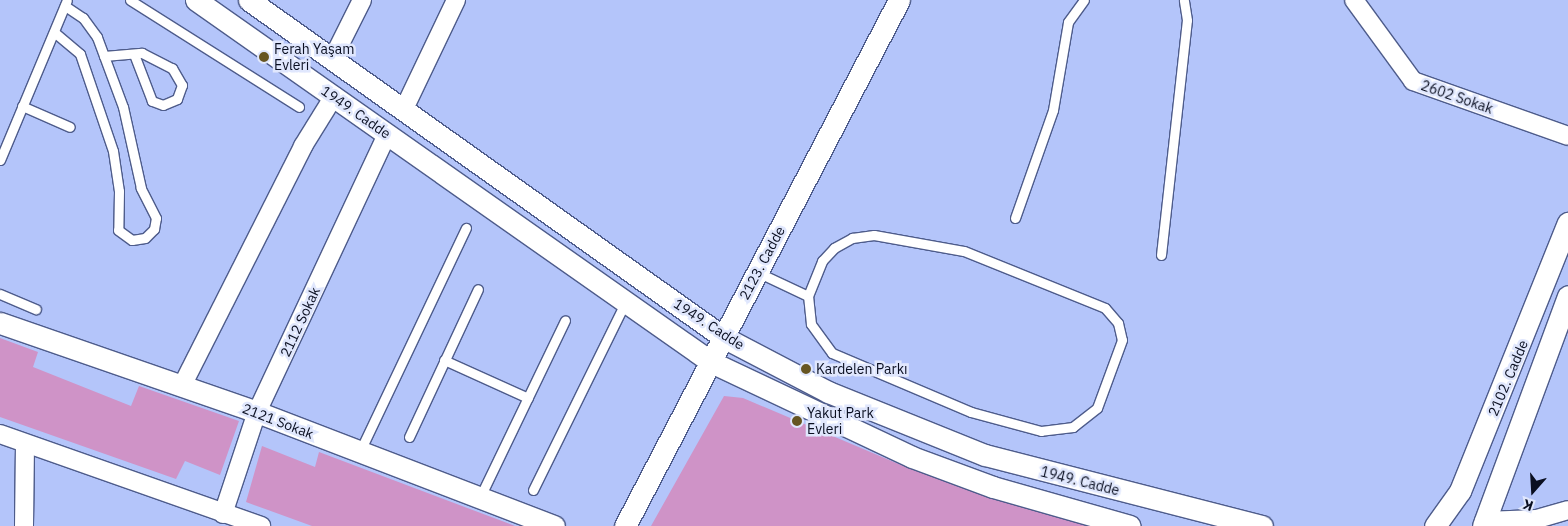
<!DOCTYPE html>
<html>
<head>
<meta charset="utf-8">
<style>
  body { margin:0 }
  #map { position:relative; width:1568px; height:526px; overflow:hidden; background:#b4c5fa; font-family:"IBM Plex Sans",sans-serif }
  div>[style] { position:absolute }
  .green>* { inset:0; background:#cf93c7 }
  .roads { filter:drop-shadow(1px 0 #4e5c8b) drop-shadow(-1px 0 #4e5c8b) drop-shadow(0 1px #4e5c8b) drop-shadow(0 -1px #4e5c8b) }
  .service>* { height:9px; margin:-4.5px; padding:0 4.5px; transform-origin:4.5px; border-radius:4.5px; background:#fff }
  .minor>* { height:18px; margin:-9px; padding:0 9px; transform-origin:9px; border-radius:9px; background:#fff }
  .tertiary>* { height:21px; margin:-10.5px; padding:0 10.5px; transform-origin:10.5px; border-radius:10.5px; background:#fff }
  .dots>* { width:14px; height:14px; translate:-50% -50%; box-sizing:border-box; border:2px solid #e0e7fd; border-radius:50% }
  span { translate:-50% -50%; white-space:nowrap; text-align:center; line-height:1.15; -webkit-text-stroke:5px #e0e7fd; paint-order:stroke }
  .poi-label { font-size:14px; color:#0a0f21 }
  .left { translate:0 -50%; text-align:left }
  .street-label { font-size:14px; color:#0a0f21 }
  .north { position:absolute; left:1508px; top:466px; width:50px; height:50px; -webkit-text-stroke:4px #e0e7fd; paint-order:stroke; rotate:199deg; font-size:14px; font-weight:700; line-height:20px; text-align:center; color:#0a0f21 }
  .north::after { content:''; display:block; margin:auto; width:18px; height:22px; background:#0a0f21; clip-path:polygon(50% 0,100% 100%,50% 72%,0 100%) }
</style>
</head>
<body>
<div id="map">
  <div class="green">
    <div style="clip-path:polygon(0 338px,38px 352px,33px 367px,131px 406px,139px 386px,239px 421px,220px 475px,185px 461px,176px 479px,0 417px)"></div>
    <div style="clip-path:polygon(724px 396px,743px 398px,901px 465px,1098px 526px,651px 526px)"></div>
    <div style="clip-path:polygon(262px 446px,315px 467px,319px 452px,515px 526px,312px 526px,246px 502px)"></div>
  </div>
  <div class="roads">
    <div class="service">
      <div style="left:130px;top:0;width:200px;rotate:32.3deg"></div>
      <div style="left:54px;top:32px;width:34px;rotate:40deg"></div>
      <div style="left:80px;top:54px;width:102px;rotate:71.2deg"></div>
      <div style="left:113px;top:151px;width:40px;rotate:81.5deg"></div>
      <div style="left:119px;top:191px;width:39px;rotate:91deg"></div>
      <div style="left:118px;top:230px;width:17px;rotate:36deg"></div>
      <div style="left:132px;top:240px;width:13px;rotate:-9deg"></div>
      <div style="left:145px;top:238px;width:13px;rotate:-45deg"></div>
      <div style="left:154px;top:229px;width:11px;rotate:-80deg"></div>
      <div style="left:156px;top:218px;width:34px;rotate:-117deg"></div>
      <div style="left:141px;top:188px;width:83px;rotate:-102.5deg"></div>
      <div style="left:123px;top:107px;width:75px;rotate:-110.4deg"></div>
      <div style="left:97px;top:37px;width:24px;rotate:-126deg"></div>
      <div style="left:83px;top:18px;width:22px;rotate:-146deg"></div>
      <div style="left:104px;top:56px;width:38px;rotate:-5deg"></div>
      <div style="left:142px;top:53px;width:34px;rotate:27deg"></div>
      <div style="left:172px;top:68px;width:20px;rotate:60deg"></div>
      <div style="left:182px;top:85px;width:15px;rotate:110deg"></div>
      <div style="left:177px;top:99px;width:15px;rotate:157deg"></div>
      <div style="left:163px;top:105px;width:12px;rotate:-160deg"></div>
      <div style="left:152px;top:101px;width:50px;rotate:-111deg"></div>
      <div style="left:22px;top:106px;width:52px;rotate:23.6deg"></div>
      <div style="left:0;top:160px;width:173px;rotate:-67.3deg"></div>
      <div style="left:1015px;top:218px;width:114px;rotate:-70.6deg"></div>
      <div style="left:1053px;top:110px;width:89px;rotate:-80.3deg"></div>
      <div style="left:1068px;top:22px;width:27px;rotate:-54deg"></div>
      <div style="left:874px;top:235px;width:91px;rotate:10.1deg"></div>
      <div style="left:964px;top:251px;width:152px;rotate:22deg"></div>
      <div style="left:1105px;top:308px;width:20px;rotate:49deg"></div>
      <div style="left:1118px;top:323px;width:17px;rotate:77deg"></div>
      <div style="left:1122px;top:340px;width:72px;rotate:110.2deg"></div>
      <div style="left:1097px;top:408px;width:31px;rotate:142deg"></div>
      <div style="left:1073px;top:427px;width:32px;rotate:173deg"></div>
      <div style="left:1041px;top:431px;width:73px;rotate:-164.8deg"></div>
      <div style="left:971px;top:412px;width:151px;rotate:-157deg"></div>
      <div style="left:832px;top:353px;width:36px;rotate:-126deg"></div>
      <div style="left:811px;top:324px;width:28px;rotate:-96deg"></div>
      <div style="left:808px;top:296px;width:38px;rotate:-68deg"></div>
      <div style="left:822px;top:261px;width:18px;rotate:-47deg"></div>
      <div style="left:834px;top:248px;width:21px;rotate:-29deg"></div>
      <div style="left:852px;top:238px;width:22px;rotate:-8deg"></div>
      <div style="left:1161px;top:255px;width:236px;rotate:-83.7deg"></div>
      <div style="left:1187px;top:20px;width:20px;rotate:-99deg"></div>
      <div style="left:757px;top:272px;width:56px;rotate:25.2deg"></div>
      <div style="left:0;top:294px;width:39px;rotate:23deg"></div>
      <div style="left:444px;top:360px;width:92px;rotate:24.3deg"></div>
      <div style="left:409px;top:437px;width:163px;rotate:-65deg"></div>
      <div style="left:360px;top:451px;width:247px;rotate:-64.6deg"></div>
      <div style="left:533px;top:490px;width:208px;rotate:-63.8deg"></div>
      <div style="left:480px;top:497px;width:196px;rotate:-64.3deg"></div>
    </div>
    <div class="minor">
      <div style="left:1354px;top:0;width:100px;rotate:53.9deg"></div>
      <div style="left:1413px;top:81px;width:164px;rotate:19.5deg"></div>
      <div style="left:333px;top:58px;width:65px;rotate:-63.4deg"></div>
      <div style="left:404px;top:109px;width:121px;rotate:-64.5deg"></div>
      <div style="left:182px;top:386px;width:269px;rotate:-63.2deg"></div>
      <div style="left:303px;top:146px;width:59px;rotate:-58.2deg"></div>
      <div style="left:0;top:434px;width:277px;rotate:19.4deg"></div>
      <div style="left:223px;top:514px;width:108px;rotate:-71.6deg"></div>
      <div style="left:257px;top:412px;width:307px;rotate:-64.9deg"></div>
      <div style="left:1484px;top:521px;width:53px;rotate:-2.2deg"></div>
      <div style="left:1537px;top:519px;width:32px;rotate:-16deg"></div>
      <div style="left:24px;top:526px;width:82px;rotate:-89.3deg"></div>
    </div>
    <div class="tertiary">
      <div style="left:196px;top:0;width:629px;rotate:35.1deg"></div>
      <div style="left:711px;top:362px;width:222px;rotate:25.3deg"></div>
      <div style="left:912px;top:457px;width:86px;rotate:20.3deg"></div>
      <div style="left:993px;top:487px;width:142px;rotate:15.9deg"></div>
      <div style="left:249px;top:0;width:582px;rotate:35.41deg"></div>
      <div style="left:723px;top:337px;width:119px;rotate:27.6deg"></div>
      <div style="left:828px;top:392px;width:169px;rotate:21.9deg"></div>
      <div style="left:985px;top:455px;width:286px;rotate:14.4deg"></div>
      <div style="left:0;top:323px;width:272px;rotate:19.1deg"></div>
      <div style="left:257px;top:412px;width:318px;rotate:21deg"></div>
      <div style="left:625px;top:526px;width:593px;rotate:-62.48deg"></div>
      <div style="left:1435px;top:526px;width:43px;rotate:-54.5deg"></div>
      <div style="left:1460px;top:491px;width:289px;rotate:-68.1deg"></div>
      <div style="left:1483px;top:526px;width:245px;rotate:-69.7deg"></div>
    </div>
  </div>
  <div class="dots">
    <div style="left:264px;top:57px;background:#652"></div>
    <div style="left:806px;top:369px;background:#652"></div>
    <div style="left:797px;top:421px;background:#652"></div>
  </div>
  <div class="poi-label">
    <span class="left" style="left:274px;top:57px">Ferah Yaşam<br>Evleri</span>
    <span class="left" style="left:816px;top:369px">Kardelen Parkı</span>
    <span class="left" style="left:807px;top:421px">Yakut Park<br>Evleri</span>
  </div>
  <div class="street-label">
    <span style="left:1457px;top:97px;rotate:19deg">2602 Sokak</span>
    <span style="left:356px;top:112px;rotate:35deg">1949. Cadde</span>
    <span style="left:762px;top:263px;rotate:-62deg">2123. Cadde</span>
    <span style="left:300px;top:322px;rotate:-65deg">2112 Sokak</span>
    <span style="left:709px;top:324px;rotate:33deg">1949. Cadde</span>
    <span style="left:1508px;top:378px;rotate:-67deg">2102. Cadde</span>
    <span style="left:278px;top:421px;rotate:21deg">2121 Sokak</span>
    <span style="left:1080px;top:481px;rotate:14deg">1949. Cadde</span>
  </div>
  <div class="north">K</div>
</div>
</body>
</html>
